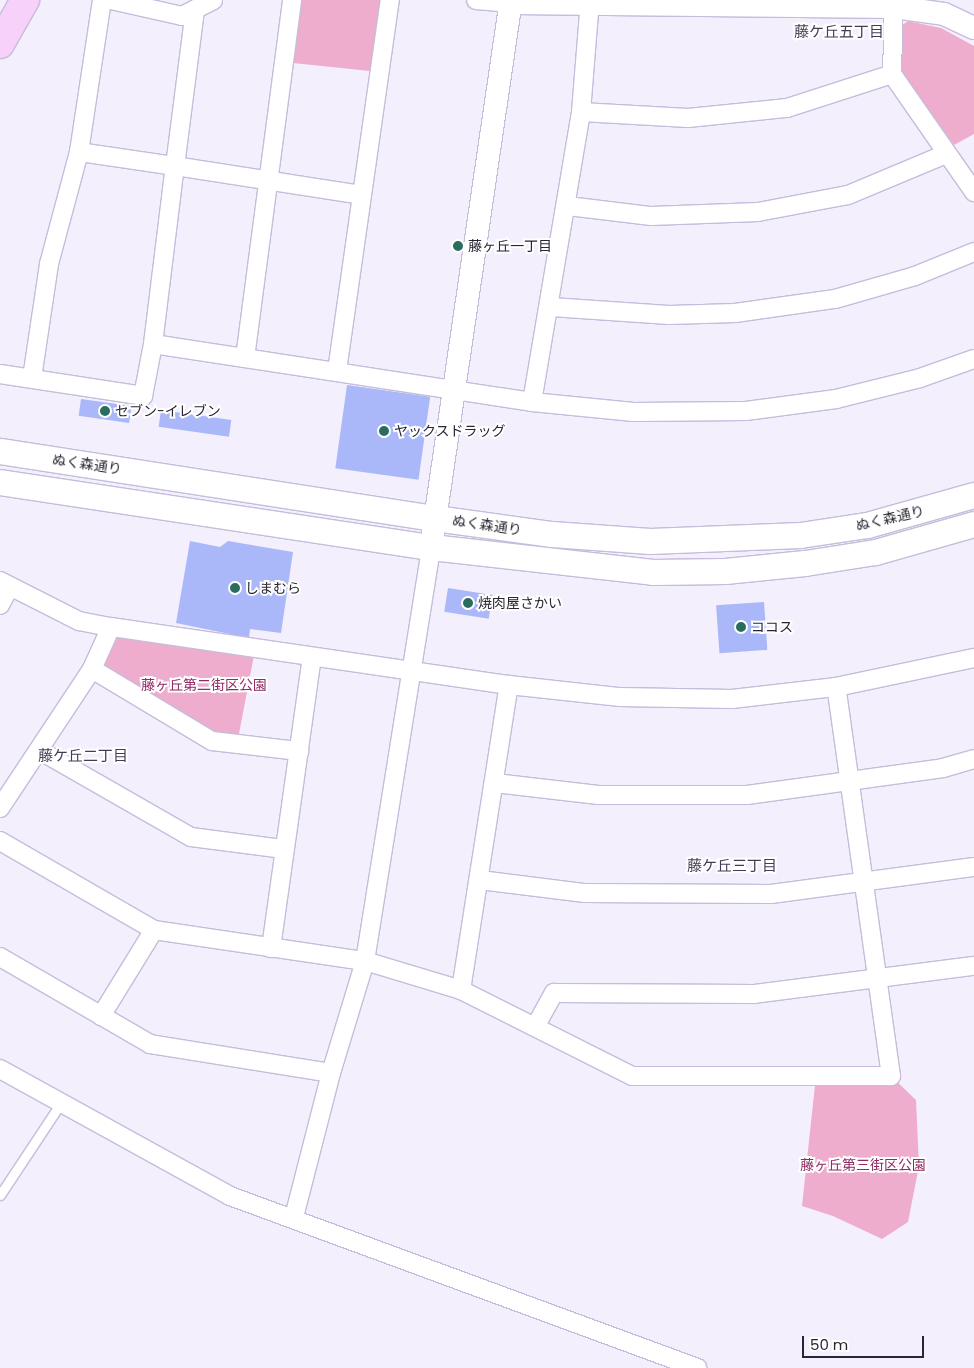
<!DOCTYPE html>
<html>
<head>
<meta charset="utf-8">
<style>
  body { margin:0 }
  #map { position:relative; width:974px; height:1368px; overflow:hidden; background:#f3effc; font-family:Poppins,"Noto Sans JP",sans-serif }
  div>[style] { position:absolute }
  .green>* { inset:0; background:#eeadcc }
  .building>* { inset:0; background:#aab8fa; transform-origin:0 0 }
  .roads { filter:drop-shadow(1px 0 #c6bcdb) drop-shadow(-1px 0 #c6bcdb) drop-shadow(0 1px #c6bcdb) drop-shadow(0 -1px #c6bcdb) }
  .service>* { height:9px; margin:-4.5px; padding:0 4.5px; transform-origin:4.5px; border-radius:4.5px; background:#fff }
  .minor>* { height:18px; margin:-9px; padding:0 9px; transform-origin:9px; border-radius:9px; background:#fff }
  .tertiary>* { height:22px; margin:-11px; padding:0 11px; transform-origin:11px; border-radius:11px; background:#fff }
  .secondary>* { height:25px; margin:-12.5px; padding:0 12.5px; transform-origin:12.5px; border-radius:12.5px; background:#fff }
  .primary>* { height:28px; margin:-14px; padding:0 14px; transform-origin:14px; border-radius:14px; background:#f8d1fb }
  .dots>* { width:14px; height:14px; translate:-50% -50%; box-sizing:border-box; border:2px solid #fff; border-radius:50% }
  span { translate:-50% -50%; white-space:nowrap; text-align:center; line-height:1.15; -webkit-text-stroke:4px #fff; paint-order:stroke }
  .poi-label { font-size:14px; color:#292531 }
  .left { translate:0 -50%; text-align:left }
  .street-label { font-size:14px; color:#292531 }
  .park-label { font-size:14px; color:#902a64 }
  .neighbourhood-label { font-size:15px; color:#443c55 }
  .scale { position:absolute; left:802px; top:1336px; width:122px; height:22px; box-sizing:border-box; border:2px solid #292531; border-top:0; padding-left:6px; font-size:15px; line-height:18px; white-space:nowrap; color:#292531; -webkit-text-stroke:4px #fff; paint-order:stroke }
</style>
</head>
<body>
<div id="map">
  <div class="green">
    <div style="clip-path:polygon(302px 0,381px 0,370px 71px,293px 63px)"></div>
    <div style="clip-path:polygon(908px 21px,941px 28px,974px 46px,974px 134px,954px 145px,899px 71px,901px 26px)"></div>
    <div style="clip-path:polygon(111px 627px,255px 650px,237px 744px,212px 741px,92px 669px)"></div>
    <div style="clip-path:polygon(816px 1076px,891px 1076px,916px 1100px,919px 1166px,908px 1222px,882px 1239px,833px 1216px,802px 1206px)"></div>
  </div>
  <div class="building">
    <div style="left:347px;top:385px;width:84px;height:84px;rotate:8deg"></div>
    <div style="left:81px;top:399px;width:51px;height:17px;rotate:8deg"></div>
    <div style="left:161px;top:410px;width:71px;height:17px;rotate:8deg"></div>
    <div style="clip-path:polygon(190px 541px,220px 547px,228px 541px,293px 552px,281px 633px,250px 629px,249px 638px,176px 623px)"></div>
    <div style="left:448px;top:588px;width:45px;height:24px;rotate:9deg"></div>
    <div style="left:764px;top:602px;width:48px;height:48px;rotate:86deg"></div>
  </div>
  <div class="roads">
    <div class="service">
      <div style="left:0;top:1195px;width:110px;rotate:-56.5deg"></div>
    </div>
    <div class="minor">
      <div style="left:102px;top:0;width:154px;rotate:98.6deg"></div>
      <div style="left:79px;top:152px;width:97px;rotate:8.3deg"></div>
      <div style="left:175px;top:166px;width:158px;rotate:-82.7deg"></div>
      <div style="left:111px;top:0;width:73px;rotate:12.7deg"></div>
      <div style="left:182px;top:16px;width:35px;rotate:-27deg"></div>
      <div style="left:476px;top:0;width:35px;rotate:5deg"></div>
      <div style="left:892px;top:74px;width:144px;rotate:55.2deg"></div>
      <div style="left:581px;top:112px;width:107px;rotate:3.2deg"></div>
      <div style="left:688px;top:118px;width:100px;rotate:-5.8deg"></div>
      <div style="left:787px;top:108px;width:110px;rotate:-17.9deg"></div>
      <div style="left:892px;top:74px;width:74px;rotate:-88.5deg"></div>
      <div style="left:568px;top:206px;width:84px;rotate:6.9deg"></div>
      <div style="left:651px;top:216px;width:107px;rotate:-2.1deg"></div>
      <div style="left:758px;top:212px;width:92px;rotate:-10.7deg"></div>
      <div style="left:848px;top:195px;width:106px;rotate:-22.7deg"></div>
      <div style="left:551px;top:307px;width:118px;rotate:3.9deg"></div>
      <div style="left:669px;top:315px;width:66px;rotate:-1.7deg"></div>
      <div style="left:735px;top:313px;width:101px;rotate:-8deg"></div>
      <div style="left:835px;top:299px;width:83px;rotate:-16deg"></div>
      <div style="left:915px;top:276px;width:64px;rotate:-22.1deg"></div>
      <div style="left:153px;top:344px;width:383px;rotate:8.7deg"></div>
      <div style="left:532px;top:402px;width:102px;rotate:5.6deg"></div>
      <div style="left:634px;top:412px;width:112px;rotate:-0.5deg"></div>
      <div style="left:746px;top:411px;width:91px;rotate:-7.6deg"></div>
      <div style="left:836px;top:399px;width:87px;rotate:-14deg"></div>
      <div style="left:920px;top:378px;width:57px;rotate:-19.4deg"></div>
      <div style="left:245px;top:358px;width:361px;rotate:-82.5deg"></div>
      <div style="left:337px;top:371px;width:375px;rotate:-81.9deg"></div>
      <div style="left:0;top:374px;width:145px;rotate:8.7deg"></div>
      <div style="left:143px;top:396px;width:53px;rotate:-79.1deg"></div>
      <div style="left:153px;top:344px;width:179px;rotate:-83deg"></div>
      <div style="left:175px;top:166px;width:189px;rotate:8.8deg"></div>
      <div style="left:32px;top:378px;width:115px;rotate:-81.5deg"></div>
      <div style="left:49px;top:264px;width:116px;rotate:-75deg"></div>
      <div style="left:532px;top:402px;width:294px;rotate:-80.4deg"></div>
      <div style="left:581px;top:112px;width:112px;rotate:-85.4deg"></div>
      <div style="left:0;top:581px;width:89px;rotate:26.9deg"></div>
      <div style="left:79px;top:621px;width:33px;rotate:11deg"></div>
      <div style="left:111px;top:627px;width:402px;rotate:8.3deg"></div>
      <div style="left:509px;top:685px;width:112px;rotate:6.2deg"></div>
      <div style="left:620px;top:697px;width:112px;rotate:1deg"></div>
      <div style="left:732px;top:699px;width:105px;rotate:-6.6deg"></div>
      <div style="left:836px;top:687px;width:141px;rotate:-11.9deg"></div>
      <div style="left:0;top:605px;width:21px;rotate:-62deg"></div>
      <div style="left:92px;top:669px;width:140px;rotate:31deg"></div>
      <div style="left:212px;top:741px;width:88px;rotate:6.6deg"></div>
      <div style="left:39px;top:750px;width:175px;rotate:29.8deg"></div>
      <div style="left:191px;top:837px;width:94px;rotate:7.4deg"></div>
      <div style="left:495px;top:783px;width:104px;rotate:6.6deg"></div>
      <div style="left:598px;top:795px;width:149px"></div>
      <div style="left:747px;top:795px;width:198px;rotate:-7.8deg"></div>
      <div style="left:943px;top:768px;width:32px;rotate:-16deg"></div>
      <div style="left:0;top:808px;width:167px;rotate:-56.5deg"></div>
      <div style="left:92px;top:669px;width:46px;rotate:-65.7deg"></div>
      <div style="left:0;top:841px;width:178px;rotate:30deg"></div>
      <div style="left:154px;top:930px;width:213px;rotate:8.4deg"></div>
      <div style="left:365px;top:961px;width:100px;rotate:16.8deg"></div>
      <div style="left:461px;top:990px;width:191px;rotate:26.7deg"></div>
      <div style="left:632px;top:1076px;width:259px"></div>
      <div style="left:891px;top:1076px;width:393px;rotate:-98deg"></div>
      <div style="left:480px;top:880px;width:106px;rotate:7.1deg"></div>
      <div style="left:585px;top:893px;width:186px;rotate:0.3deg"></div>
      <div style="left:771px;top:894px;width:205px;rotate:-7.6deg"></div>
      <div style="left:271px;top:948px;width:293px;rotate:-82deg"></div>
      <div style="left:0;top:957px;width:173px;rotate:30.1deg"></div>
      <div style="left:150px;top:1044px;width:183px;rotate:9.1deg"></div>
      <div style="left:461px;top:990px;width:309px;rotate:-81.1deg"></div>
      <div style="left:101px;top:1016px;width:101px;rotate:-58.4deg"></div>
      <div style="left:535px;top:1027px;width:39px;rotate:-61deg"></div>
      <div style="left:554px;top:993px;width:200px;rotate:0.3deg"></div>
      <div style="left:754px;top:994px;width:222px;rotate:-7.3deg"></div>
      <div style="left:0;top:1069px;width:263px;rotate:28.9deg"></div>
      <div style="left:230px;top:1196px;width:498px;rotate:20.2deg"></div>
      <div style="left:294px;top:1217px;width:149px;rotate:-75.6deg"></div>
      <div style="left:331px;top:1073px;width:117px;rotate:-73.1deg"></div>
      <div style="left:365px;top:961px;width:419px;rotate:-80.9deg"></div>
    </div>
    <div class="tertiary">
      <div style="left:511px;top:3px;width:383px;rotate:0.6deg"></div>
      <div style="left:894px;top:7px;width:50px;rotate:8deg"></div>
      <div style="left:944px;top:14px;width:33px;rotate:25deg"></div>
      <div style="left:431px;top:547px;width:553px;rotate:-81.68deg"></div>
    </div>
    <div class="secondary">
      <div style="left:0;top:451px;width:440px;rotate:8.8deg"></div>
      <div style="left:435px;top:518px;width:118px;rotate:7.8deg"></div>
      <div style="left:552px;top:534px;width:98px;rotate:4.1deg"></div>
      <div style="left:650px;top:541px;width:150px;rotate:-2.3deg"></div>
      <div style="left:800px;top:535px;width:68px;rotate:-8.5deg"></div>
      <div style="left:867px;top:525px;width:111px;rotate:-15.7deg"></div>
      <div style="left:0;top:482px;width:436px;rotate:8.6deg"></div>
      <div style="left:431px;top:547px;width:223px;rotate:6.4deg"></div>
      <div style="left:653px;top:572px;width:72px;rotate:-0.8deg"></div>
      <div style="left:725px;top:571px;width:80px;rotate:-5.7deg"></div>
      <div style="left:805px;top:563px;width:71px;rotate:-8.9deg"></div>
      <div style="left:875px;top:552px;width:103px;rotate:-15.8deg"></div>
    </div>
    <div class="primary">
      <div style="left:0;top:44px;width:51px;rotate:-60.4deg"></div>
    </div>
  </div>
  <div class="dots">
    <div style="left:458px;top:246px;background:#2a6d5e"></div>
    <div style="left:105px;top:411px;background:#2a6d5e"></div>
    <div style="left:384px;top:431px;background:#2a6d5e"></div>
    <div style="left:235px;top:588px;background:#2a6d5e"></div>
    <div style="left:468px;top:603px;background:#2a6d5e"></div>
    <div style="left:741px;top:627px;background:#2a6d5e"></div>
  </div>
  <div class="poi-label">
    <span class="left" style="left:468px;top:246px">藤ヶ丘一丁目</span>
    <span class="left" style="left:115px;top:411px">セブン-イレブン</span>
    <span class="left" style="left:394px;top:431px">ヤックスドラッグ</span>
    <span class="left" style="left:245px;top:588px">しまむら</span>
    <span class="left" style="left:478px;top:603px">焼肉屋さかい</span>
    <span class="left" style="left:751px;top:627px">ココス</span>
  </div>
  <div class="street-label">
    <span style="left:87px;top:464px;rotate:8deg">ぬく森通り</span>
    <span style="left:890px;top:518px;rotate:-13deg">ぬく森通り</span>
    <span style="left:487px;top:525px;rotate:8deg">ぬく森通り</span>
  </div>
  <div class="park-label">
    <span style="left:204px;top:685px">藤ヶ丘第二街区公園</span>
    <span style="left:863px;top:1165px">藤ヶ丘第三街区公園</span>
  </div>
  <div class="neighbourhood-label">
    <span style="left:839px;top:32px">藤ケ丘五丁目</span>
    <span style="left:83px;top:756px">藤ケ丘二丁目</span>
    <span style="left:732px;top:866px">藤ケ丘三丁目</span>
  </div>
  <div class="scale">50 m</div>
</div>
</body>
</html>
